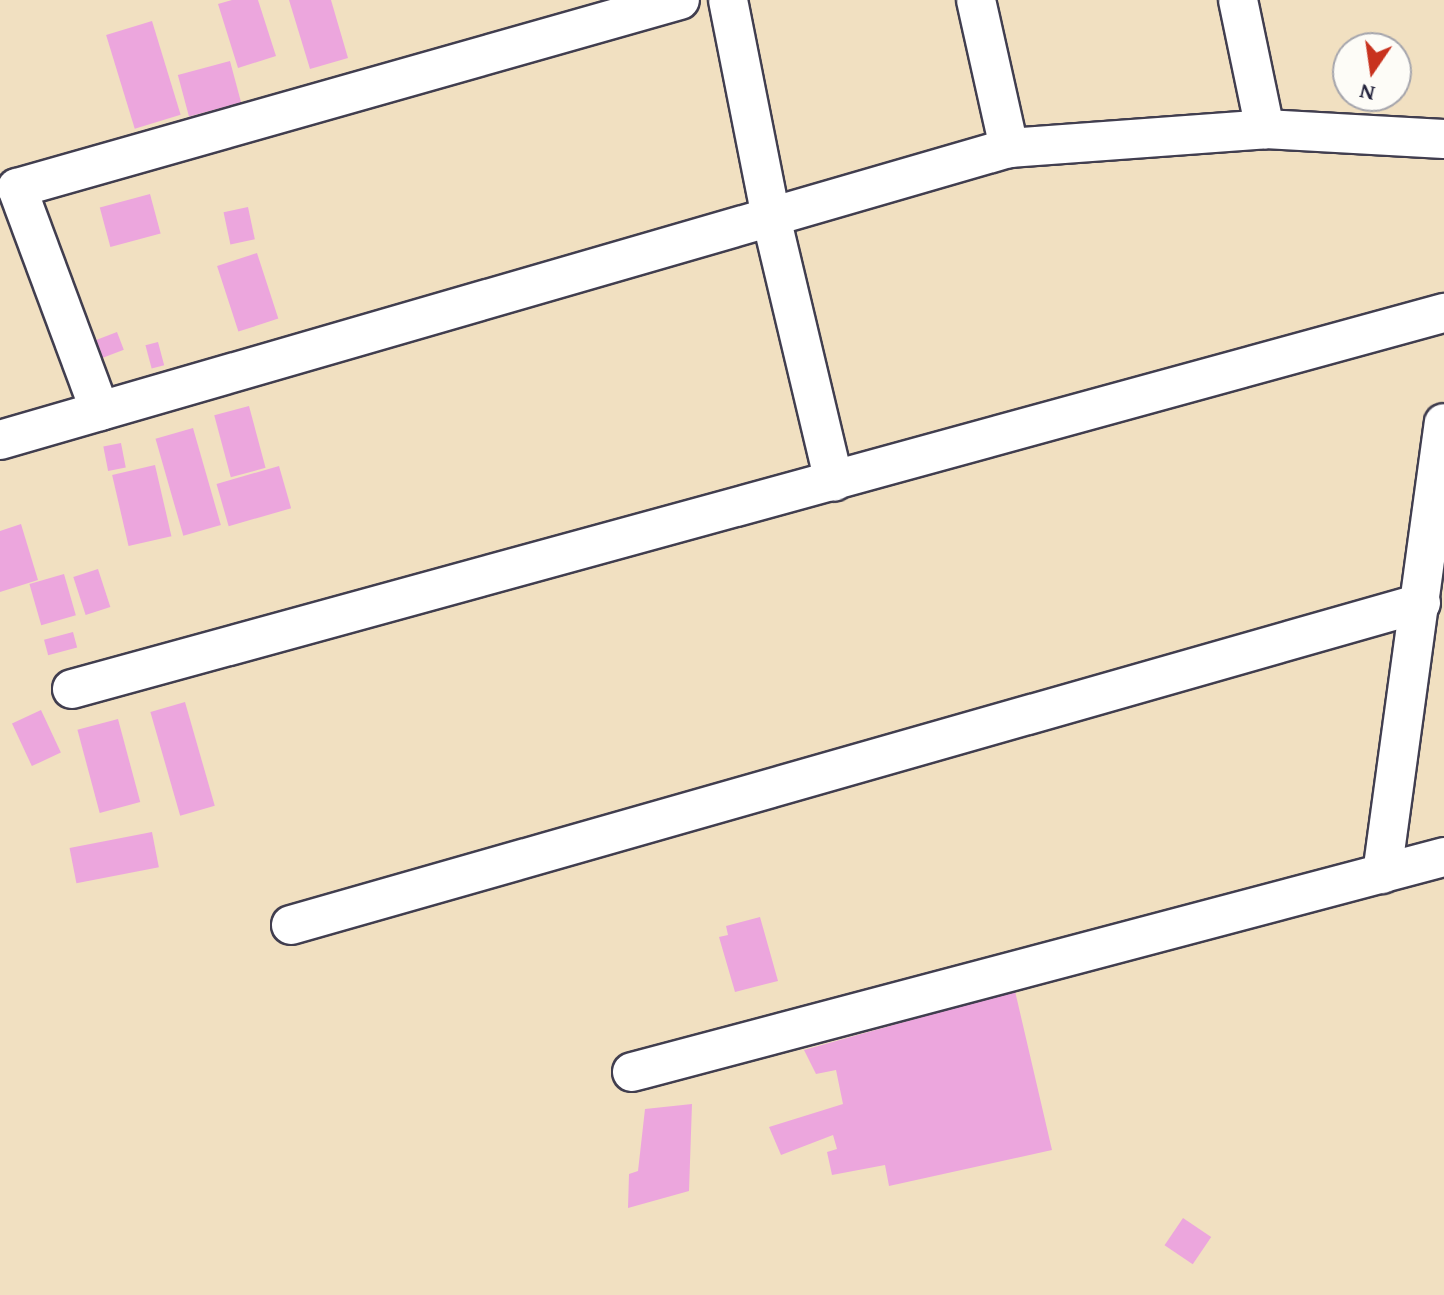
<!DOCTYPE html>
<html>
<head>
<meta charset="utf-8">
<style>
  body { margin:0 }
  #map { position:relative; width:1444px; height:1295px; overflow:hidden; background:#f1e0c1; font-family:"Gentium Book Plus",serif }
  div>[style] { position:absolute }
  .building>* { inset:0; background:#eca6dd; transform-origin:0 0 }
  .roads { filter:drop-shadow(2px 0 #413e4f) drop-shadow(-2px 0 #413e4f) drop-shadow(0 2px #413e4f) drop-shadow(0 -2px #413e4f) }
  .minor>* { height:38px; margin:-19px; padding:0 19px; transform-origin:19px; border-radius:19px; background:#fff }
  span { translate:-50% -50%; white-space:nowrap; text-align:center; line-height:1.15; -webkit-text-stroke:8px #fdfcf7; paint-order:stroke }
  .north { position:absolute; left:1332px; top:32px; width:80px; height:80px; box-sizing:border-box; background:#fdfcf7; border:2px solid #a5a5ac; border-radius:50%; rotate:193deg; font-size:22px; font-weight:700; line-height:32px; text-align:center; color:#22223b }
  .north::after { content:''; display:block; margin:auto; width:28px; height:36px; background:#c8321e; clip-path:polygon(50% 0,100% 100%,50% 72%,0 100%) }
</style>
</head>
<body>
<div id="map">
  <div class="building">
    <div style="clip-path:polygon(232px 0,258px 0,276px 56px,238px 68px,218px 4px)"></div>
    <div style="clip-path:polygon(289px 0,331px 0,348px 58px,310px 69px)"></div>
    <div style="left:152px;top:21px;width:98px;height:48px;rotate:73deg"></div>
    <div style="left:230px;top:61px;width:43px;height:54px;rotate:75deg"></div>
    <div style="left:150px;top:194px;width:41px;height:52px;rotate:75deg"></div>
    <div style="left:248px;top:207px;width:33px;height:25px;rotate:78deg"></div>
    <div style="left:257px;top:253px;width:69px;height:42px;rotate:72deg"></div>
    <div style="left:117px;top:332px;width:19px;height:28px;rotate:69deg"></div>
    <div style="left:158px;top:342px;width:24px;height:13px;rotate:75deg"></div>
    <div style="left:249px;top:406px;width:64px;height:36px;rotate:75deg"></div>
    <div style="left:193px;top:428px;width:101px;height:39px;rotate:74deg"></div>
    <div style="left:121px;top:443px;width:25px;height:18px;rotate:79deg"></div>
    <div style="left:155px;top:465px;width:73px;height:44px;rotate:77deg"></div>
    <div style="left:279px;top:466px;width:44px;height:65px;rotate:74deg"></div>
    <div style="clip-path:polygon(21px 524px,38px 580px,0 592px,0 531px)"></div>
    <div style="left:98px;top:569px;width:40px;height:26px;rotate:72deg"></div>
    <div style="left:64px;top:574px;width:43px;height:36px;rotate:74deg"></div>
    <div style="left:73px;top:632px;width:16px;height:30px;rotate:75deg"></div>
    <div style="left:185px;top:702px;width:108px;height:36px;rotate:74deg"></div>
    <div style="left:41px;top:710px;width:47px;height:32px;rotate:65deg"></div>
    <div style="left:118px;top:719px;width:86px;height:42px;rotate:75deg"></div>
    <div style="left:152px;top:832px;width:36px;height:84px;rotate:79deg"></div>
    <div style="clip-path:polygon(760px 917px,778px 981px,735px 992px,719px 937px,728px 935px,726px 926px)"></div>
    <div style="clip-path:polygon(1015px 991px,1052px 1150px,889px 1186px,885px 1165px,832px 1175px,827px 1152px,837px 1149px,833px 1135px,781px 1155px,769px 1127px,843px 1104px,836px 1070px,816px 1074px,804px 1050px)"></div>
    <div style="clip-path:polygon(692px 1104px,689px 1191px,628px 1208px,629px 1174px,638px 1171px,645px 1109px)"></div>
    <div style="left:1183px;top:1218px;width:34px;height:33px;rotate:34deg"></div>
  </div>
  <div class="roads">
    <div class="minor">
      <div style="left:728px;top:0;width:221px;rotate:78.8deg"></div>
      <div style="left:771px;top:217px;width:272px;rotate:76.6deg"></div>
      <div style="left:976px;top:0;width:152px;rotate:77.4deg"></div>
      <div style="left:1238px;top:0;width:132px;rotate:78.2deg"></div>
      <div style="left:100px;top:411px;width:238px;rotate:-110.4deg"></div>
      <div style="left:17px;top:188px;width:689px;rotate:-15.83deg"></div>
      <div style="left:0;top:440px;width:1050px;rotate:-16.14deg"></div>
      <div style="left:1009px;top:148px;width:257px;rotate:-4.2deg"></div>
      <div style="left:1265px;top:129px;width:179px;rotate:3.2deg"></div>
      <div style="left:72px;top:689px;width:1423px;rotate:-15.33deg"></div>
      <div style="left:1382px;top:874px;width:455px;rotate:-82.2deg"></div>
      <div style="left:291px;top:925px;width:1175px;rotate:-15.91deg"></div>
      <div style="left:632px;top:1072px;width:840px;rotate:-14.83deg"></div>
    </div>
  </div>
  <div class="north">N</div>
</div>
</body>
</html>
